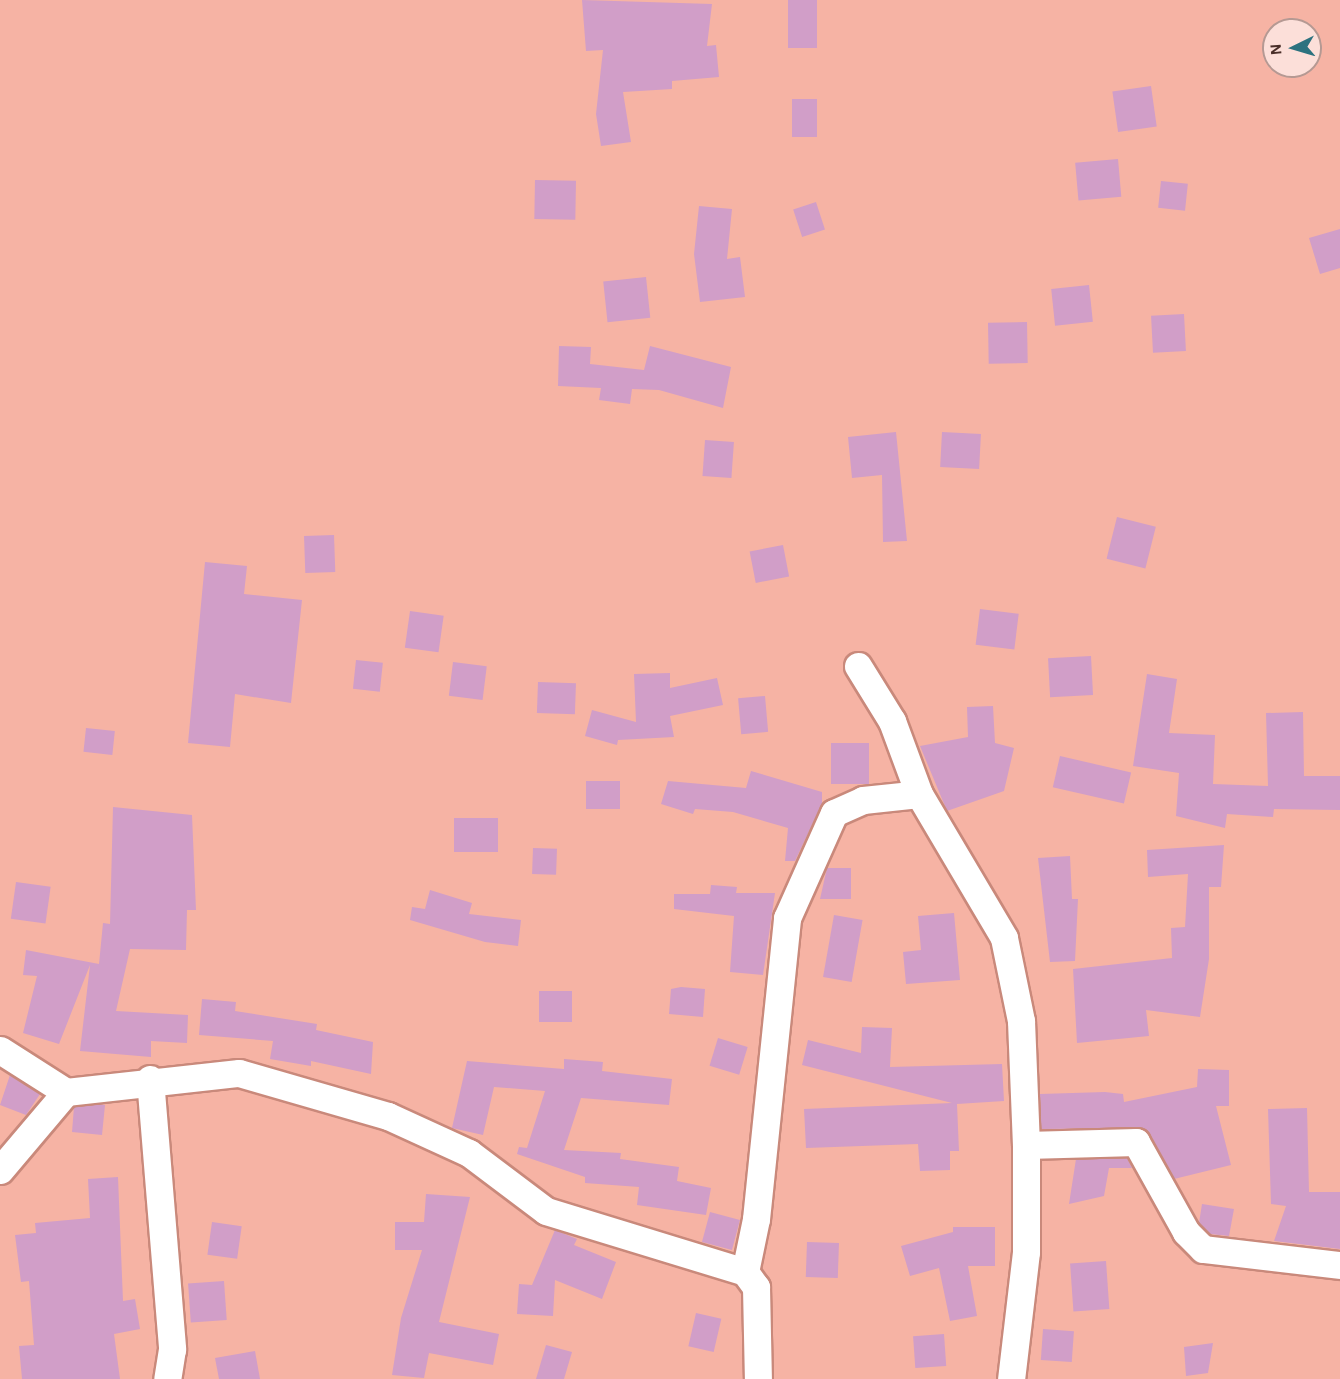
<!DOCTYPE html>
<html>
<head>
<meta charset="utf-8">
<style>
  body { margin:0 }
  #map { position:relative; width:1340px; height:1379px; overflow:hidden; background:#f6b3a4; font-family:"Alegreya Sans",sans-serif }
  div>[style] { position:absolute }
  .building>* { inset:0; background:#d19ec8; transform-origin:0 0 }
  .roads { filter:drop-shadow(2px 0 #c9897b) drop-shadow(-2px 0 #c9897b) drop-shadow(0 2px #c9897b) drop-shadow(0 -2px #c9897b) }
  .street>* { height:27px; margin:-13.5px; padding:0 13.5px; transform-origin:13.5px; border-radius:13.5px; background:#fff }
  span { translate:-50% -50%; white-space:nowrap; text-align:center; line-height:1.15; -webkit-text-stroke:6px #fcdfd9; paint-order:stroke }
  .north { position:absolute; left:1262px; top:18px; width:60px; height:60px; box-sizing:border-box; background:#fcdfd9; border:2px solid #b59993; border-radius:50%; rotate:265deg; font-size:16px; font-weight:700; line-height:24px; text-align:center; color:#4a2f29 }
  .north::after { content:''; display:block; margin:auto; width:21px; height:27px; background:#2c727f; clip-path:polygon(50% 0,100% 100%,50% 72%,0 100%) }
</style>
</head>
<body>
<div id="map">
  <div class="building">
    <div style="clip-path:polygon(582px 0,712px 4px,707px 46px,716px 45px,719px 77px,672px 81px,672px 89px,623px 92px,631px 142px,601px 146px,596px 114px,603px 50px,586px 51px)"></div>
    <div style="left:788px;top:0;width:29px;height:48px"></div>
    <div style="left:1151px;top:86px;width:41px;height:39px;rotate:82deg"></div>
    <div style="left:792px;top:99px;width:25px;height:38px"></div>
    <div style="left:1118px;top:159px;width:38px;height:43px;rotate:85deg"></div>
    <div style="left:535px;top:180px;width:41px;height:39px;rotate:1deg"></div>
    <div style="left:1161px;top:181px;width:27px;height:27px;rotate:6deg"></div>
    <div style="left:816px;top:202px;width:29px;height:24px;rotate:72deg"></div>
    <div style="clip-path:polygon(699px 206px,732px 209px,727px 259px,740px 257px,745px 297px,700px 302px,694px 254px)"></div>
    <div style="clip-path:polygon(1340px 229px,1340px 268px,1320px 274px,1309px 238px)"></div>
    <div style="left:646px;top:277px;width:41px;height:43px;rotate:84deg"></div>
    <div style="left:1089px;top:285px;width:37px;height:38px;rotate:84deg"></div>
    <div style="left:1184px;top:314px;width:37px;height:33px;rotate:87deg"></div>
    <div style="left:1027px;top:322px;width:41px;height:39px;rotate:89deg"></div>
    <div style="clip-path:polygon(559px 346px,591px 347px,590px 364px,644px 370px,650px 346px,731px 367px,723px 408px,659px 390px,632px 389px,630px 404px,599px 400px,601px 388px,558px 386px)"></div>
    <div style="clip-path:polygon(896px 432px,907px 541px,883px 542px,882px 475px,852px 478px,848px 437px)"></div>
    <div style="left:942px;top:432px;width:39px;height:35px;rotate:3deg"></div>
    <div style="left:705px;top:440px;width:29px;height:36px;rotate:4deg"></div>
    <div style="left:1117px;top:517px;width:40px;height:43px;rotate:14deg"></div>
    <div style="left:334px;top:535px;width:37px;height:30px;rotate:88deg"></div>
    <div style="left:783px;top:545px;width:32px;height:34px;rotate:79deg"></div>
    <div style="clip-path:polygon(205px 562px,247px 566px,244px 594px,302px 600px,291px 703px,235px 694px,230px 747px,188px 743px)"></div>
    <div style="left:980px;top:609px;width:39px;height:36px;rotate:7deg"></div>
    <div style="left:410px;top:611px;width:34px;height:37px;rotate:8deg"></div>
    <div style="left:1091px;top:656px;width:39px;height:43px;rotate:87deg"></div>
    <div style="left:356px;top:660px;width:27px;height:29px;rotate:6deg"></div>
    <div style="left:453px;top:662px;width:34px;height:34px;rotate:7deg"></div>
    <div style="clip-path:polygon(670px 673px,670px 688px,717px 678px,723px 705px,670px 716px,674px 737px,618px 740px,617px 745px,585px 736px,592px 710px,636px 722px,634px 674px)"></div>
    <div style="clip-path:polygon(1147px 674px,1177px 679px,1169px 733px,1215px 735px,1213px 784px,1268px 786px,1266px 713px,1303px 712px,1304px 776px,1340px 776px,1340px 810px,1274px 809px,1273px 817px,1227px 814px,1225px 828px,1176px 816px,1179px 773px,1133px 766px)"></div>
    <div style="left:538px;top:682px;width:38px;height:31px;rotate:2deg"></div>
    <div style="left:765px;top:696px;width:36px;height:27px;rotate:85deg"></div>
    <div style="clip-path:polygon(993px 706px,995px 743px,1014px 748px,1004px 791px,947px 811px,920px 746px,968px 737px,967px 707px)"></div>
    <div style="left:86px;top:728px;width:29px;height:24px;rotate:6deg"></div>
    <div style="left:831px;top:743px;width:38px;height:41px"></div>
    <div style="left:1060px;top:756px;width:73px;height:32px;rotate:13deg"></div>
    <div style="clip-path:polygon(751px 771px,822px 792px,822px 804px,795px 861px,785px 861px,788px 828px,733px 812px,695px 809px,693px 814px,661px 804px,668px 781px,746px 788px)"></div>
    <div style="left:586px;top:781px;width:34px;height:28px"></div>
    <div style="clip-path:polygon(113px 807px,192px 815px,196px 910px,187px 910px,186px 950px,130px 949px,116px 1011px,188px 1015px,187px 1043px,151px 1041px,151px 1057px,80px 1051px,90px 965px,59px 1044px,23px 1033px,37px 976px,23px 975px,26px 950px,99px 964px,103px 923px,110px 924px)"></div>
    <div style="left:454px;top:818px;width:44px;height:34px"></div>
    <div style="clip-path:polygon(1224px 845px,1221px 887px,1209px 887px,1209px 959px,1200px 1017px,1146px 1010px,1149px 1036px,1077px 1043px,1073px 969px,1172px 958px,1171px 928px,1185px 927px,1188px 874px,1148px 877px,1147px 850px)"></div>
    <div style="left:533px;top:848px;width:24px;height:26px;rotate:2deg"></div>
    <div style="clip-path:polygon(1070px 856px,1072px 899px,1078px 899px,1075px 961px,1050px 962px,1038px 858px)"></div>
    <div style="clip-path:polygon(827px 868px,851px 868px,851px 899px,820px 899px)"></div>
    <div style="left:16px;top:882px;width:35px;height:37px;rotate:8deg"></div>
    <div style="clip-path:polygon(711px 885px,737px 887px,736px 893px,775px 893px,763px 975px,730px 972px,734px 916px,674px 909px,674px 894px,710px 894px)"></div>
    <div style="clip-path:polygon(430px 890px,472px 903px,469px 914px,521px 920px,518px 946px,485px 942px,410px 920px,412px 907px,425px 909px)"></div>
    <div style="clip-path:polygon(954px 913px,960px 980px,906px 984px,903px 952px,921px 950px,918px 916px)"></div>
    <div style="left:834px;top:915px;width:29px;height:63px;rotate:10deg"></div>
    <div style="clip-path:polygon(681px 987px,705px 989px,703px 1017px,669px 1014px,671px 989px)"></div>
    <div style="left:539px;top:991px;width:33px;height:31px"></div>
    <div style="clip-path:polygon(202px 999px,236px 1002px,235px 1011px,317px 1024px,316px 1030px,373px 1042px,371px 1074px,311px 1061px,311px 1066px,270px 1059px,273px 1041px,199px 1035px)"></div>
    <div style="clip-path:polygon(862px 1027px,892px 1028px,890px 1067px,1002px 1064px,1004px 1101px,957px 1104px,959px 1151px,950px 1151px,950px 1170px,920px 1171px,918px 1144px,806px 1148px,804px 1109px,952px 1103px,802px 1065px,808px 1040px,861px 1053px)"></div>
    <div style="left:718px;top:1038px;width:31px;height:29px;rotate:17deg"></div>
    <div style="clip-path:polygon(564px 1059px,603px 1062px,602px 1071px,672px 1079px,669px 1105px,581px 1098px,564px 1150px,621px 1153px,620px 1159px,679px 1167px,677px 1181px,711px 1188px,706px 1215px,637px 1205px,639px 1187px,585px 1183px,585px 1177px,517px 1154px,519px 1147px,527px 1148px,545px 1091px,494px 1087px,483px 1135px,452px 1128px,467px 1061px,564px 1069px)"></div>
    <div style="clip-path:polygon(1198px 1069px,1229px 1070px,1229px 1106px,1216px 1106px,1231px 1165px,1174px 1179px,1143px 1128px,1041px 1129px,1040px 1094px,1105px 1092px,1123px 1094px,1124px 1102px,1197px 1087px)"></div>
    <div style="clip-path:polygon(10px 1075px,40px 1094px,26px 1115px,0 1105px)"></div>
    <div style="clip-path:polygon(99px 1104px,105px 1105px,102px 1135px,72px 1132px,74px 1107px)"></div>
    <div style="clip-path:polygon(1307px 1108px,1309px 1192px,1340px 1192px,1340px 1249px,1274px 1241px,1286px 1206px,1271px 1204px,1268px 1109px)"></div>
    <div style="clip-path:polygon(1127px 1158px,1132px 1168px,1109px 1168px,1104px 1196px,1069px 1204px,1076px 1159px)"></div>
    <div style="clip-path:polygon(118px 1177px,123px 1301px,135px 1299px,140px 1329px,114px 1334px,120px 1379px,22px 1379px,19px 1346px,34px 1345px,29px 1281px,21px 1282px,15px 1235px,36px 1233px,35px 1223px,90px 1218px,88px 1179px)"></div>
    <div style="clip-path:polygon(426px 1194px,470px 1197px,439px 1322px,499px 1334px,493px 1365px,429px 1353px,424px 1378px,392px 1375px,401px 1318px,422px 1250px,395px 1250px,395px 1222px,424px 1222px)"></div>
    <div style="clip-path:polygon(1202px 1204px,1234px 1209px,1229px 1236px,1210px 1234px,1199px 1223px)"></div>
    <div style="left:710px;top:1212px;width:31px;height:31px;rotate:15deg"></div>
    <div style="left:212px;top:1222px;width:30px;height:33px;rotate:8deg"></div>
    <div style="clip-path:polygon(953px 1227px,995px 1227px,995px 1266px,968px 1266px,977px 1316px,950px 1321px,939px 1268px,910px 1276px,901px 1246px,953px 1232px)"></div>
    <div style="clip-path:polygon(555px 1230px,577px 1239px,574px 1245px,616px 1262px,602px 1299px,555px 1280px,553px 1316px,517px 1314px,519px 1284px,532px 1285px)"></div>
    <div style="left:807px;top:1242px;width:32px;height:35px;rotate:2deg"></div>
    <div style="left:1106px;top:1261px;width:48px;height:36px;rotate:86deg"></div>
    <div style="left:224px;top:1281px;width:39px;height:36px;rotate:86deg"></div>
    <div style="left:696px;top:1313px;width:26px;height:34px;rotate:13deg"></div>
    <div style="left:1043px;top:1329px;width:31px;height:31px;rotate:4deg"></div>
    <div style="left:944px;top:1334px;width:32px;height:31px;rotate:86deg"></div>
    <div style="clip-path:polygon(1213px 1343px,1208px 1373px,1186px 1376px,1184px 1347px)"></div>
    <div style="clip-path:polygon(546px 1345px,572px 1352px,564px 1379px,536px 1379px)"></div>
    <div style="clip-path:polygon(255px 1351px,260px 1379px,219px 1379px,215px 1358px)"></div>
  </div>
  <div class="roads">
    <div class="street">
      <div style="left:858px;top:666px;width:65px;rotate:58.3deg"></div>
      <div style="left:892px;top:721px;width:78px;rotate:69.7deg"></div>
      <div style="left:919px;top:794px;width:167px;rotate:59.4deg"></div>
      <div style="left:1004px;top:938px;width:85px;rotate:78.4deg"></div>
      <div style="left:1021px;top:1021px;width:124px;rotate:87.7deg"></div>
      <div style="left:1026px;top:1145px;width:107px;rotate:90deg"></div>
      <div style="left:1026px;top:1252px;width:128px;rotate:96.7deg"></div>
      <div style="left:0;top:1050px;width:78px;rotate:32.5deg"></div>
      <div style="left:150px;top:1079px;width:271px;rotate:85.3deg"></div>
      <div style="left:172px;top:1349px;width:30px;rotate:99deg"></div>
      <div style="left:1026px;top:1145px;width:110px;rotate:-1.6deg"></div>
      <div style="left:1136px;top:1142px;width:103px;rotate:60.9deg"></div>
      <div style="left:1186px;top:1232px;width:24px;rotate:45deg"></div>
      <div style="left:1203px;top:1249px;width:138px;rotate:6.7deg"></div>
      <div style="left:0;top:1170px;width:102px;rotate:-49.8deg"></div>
      <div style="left:66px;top:1092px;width:174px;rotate:-6.3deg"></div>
      <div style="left:239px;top:1073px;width:155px;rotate:16.1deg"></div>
      <div style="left:388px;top:1116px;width:89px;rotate:24.6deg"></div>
      <div style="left:469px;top:1153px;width:96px;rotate:37deg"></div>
      <div style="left:546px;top:1211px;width:208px;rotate:17deg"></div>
      <div style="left:745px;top:1272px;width:19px;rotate:54deg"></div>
      <div style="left:756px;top:1287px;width:92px;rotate:88.8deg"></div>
      <div style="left:745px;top:1272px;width:54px;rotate:-78.3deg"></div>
      <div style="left:756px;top:1219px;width:303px;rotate:-84.1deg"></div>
      <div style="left:787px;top:918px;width:115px;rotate:-65.9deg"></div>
      <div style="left:834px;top:813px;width:32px;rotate:-24deg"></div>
      <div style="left:863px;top:800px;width:56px;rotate:-6.1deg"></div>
    </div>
  </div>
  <div class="north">N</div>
</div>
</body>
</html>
